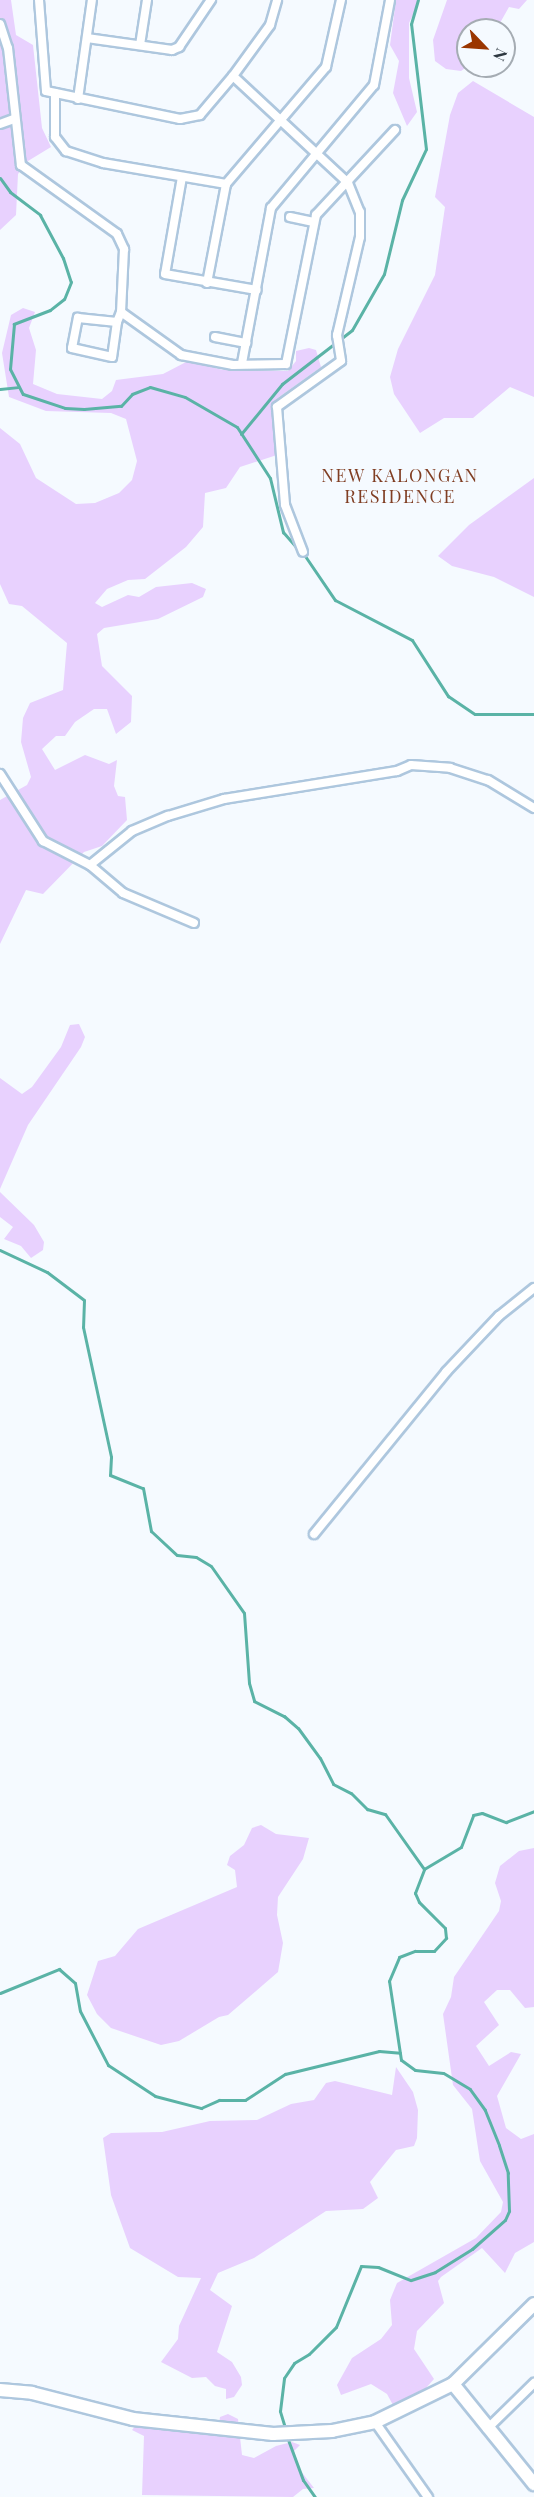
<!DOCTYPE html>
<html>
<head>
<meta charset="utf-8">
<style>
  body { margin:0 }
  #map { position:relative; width:534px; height:2497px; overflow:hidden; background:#f5faff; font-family:"Playfair Display",serif }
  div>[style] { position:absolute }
  .green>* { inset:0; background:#e8d1fe }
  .stream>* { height:3px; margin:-1.5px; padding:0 1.5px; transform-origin:1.5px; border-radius:1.5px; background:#5ab3a6 }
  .roads { filter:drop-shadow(2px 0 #aec7de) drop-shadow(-2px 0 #aec7de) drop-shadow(0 2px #aec7de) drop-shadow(0 -2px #aec7de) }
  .street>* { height:8px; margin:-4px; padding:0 4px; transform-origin:4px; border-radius:4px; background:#fff }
  .secondary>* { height:12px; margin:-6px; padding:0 6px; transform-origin:6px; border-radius:6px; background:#fff }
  span { translate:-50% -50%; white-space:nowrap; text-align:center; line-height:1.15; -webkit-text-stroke:5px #f5faff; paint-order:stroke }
  .neighbourhood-label { font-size:18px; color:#803e23; letter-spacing:1.5px }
  .north { position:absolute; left:456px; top:18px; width:60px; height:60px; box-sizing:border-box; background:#f5faff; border:2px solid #a5acb3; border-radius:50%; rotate:115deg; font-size:16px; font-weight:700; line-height:24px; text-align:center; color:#2e3841 }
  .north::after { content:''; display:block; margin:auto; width:21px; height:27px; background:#9a3600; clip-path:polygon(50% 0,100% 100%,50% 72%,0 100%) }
</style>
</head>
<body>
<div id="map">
  <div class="green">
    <div style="clip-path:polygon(0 0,11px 0,16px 35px,33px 45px,42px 128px,51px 147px,28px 161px,18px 174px,16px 215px,0 230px)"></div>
    <div style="clip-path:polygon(396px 0,420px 0,409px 23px,409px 78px,417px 112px,407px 126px,393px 93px,399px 61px,390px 45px)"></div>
    <div style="clip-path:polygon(447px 0,527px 0,519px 9px,509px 7px,496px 30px,468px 30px,468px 66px,461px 71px,446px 69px,435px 61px,433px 40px)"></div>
    <div style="clip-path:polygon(473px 81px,534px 117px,534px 397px,510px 387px,473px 418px,444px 418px,420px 433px,394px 394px,390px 377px,398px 349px,435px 275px,445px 207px,435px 197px,450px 115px,458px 93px)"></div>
    <div style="clip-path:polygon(23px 308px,35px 312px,29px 328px,36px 350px,33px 384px,57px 394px,102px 399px,112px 391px,116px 380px,163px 374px,188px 361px,223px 370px,288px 371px,296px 361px,296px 351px,309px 348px,316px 350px,321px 367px,275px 400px,281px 417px,283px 453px,240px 467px,226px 488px,205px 493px,203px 527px,186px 547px,145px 579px,128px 580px,107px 589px,95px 603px,102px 607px,128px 595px,139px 597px,156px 587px,192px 583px,206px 589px,203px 597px,158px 619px,104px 628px,97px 634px,102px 666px,132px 696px,131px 722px,116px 734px,107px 709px,94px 709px,75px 722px,65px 736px,56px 736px,42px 749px,55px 770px,85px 755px,109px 764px,117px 760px,114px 786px,118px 796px,125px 797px,127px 820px,102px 846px,84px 852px,43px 894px,26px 890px,0 944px,0 800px,27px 785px,31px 777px,21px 742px,23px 718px,30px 703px,63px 690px,67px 643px,22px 606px,9px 604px,0 584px,0 428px,20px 444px,36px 478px,76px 504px,95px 503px,119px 493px,132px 480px,137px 461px,126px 419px,111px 413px,46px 411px,9px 397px,2px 353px,11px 315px)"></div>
    <div style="clip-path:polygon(534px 478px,534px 597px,494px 577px,452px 566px,438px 556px,469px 525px)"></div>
    <div style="clip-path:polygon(79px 1024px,85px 1037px,81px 1047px,28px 1125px,0 1189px,0 1078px,22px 1094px,32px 1087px,61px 1047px,70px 1025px)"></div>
    <div style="clip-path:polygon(0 1192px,34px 1225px,44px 1242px,43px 1250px,31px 1258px,21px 1246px,4px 1239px,13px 1227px,0 1217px)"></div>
    <div style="clip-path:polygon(261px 1825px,276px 1834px,309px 1838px,303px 1859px,278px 1897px,277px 1915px,283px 1943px,278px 1972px,228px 2015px,219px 2017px,179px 2041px,161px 2045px,111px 2028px,97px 2014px,87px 1995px,98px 1961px,115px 1956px,138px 1929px,237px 1887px,235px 1870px,227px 1865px,230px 1856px,244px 1845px,252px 1828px)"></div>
    <div style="clip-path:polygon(534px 1848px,534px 2007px,525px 2008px,510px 1990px,497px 1990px,484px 2002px,499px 2025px,476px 2046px,489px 2066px,511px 2052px,521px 2054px,497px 2096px,506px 2128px,521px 2139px,534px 2134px,534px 2242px,515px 2253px,505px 2273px,482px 2248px,441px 2277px,438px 2281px,444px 2303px,417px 2331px,414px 2349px,434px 2379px,425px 2389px,394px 2407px,387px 2394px,371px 2384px,341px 2395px,337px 2385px,352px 2358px,381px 2339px,392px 2325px,390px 2300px,397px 2283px,476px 2238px,501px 2212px,503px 2202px,480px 2161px,472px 2109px,453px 2085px,443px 2014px,451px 1997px,454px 1977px,499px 1911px,501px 1901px,495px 1883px,500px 1866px,519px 1851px)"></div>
    <div style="clip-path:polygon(396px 2067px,413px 2092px,418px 2110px,417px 2138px,414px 2146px,396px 2150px,370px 2182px,378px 2198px,363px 2209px,326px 2211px,254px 2258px,218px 2273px,210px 2290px,232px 2306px,217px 2352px,232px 2362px,241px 2377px,242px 2385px,234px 2397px,226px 2399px,226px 2389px,215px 2386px,206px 2377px,192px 2378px,161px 2362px,178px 2339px,179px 2326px,201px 2278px,178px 2277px,130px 2248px,111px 2195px,103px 2138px,111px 2133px,162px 2132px,210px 2121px,257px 2120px,291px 2104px,314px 2100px,326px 2083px,335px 2081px,392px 2095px)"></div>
    <div style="clip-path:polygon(228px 2414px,238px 2419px,242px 2455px,254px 2458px,276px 2446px,292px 2442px,300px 2445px,294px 2451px,300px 2470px,314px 2488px,303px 2489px,293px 2497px,142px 2495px,144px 2436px,132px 2430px,137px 2424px,218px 2430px,220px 2417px)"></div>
  </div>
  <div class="stream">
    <div style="left:0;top:178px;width:17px;rotate:54deg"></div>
    <div style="left:10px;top:192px;width:38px;rotate:37deg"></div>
    <div style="left:40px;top:215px;width:49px;rotate:61.9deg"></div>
    <div style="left:63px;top:258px;width:25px;rotate:72deg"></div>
    <div style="left:71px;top:282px;width:18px;rotate:112deg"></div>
    <div style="left:64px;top:299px;width:18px;rotate:142deg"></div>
    <div style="left:50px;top:310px;width:39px;rotate:159deg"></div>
    <div style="left:14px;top:324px;width:45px;rotate:95.1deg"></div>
    <div style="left:10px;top:369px;width:28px;rotate:63deg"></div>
    <div style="left:23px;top:394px;width:44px;rotate:18.4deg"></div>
    <div style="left:65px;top:408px;width:19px;rotate:3deg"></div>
    <div style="left:84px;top:409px;width:37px;rotate:-5deg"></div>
    <div style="left:121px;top:406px;width:16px;rotate:-47deg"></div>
    <div style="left:132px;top:394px;width:19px;rotate:-21deg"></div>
    <div style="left:150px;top:387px;width:36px;rotate:16deg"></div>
    <div style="left:185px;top:397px;width:60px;rotate:30deg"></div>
    <div style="left:237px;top:427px;width:61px;rotate:57.1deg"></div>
    <div style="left:270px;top:478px;width:56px;rotate:76.5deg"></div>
    <div style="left:283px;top:532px;width:23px;rotate:49deg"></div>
    <div style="left:0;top:389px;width:18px;rotate:-6deg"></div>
    <div style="left:241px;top:434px;width:65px;rotate:-50.6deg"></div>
    <div style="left:282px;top:384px;width:88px;rotate:-37.6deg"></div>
    <div style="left:352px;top:330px;width:64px;rotate:-60.3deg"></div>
    <div style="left:384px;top:274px;width:76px;rotate:-76.3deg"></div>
    <div style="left:402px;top:200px;width:56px;rotate:-64.8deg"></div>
    <div style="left:426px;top:149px;width:126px;rotate:-96.8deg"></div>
    <div style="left:411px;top:24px;width:25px;rotate:-74deg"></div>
    <div style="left:303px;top:553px;width:57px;rotate:55.8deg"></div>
    <div style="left:335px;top:600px;width:87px;rotate:27.5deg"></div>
    <div style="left:412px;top:640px;width:67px;rotate:57.3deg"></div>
    <div style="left:448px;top:696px;width:32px;rotate:34deg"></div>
    <div style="left:475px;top:714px;width:59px"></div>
    <div style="left:0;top:1250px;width:52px;rotate:25.1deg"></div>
    <div style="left:47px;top:1272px;width:46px;rotate:37.1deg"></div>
    <div style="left:84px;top:1300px;width:27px;rotate:92deg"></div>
    <div style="left:83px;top:1327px;width:133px;rotate:77.8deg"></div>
    <div style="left:111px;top:1457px;width:18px;rotate:93deg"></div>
    <div style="left:110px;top:1475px;width:35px;rotate:22deg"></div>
    <div style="left:143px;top:1488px;width:44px;rotate:79.5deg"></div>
    <div style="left:151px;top:1531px;width:35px;rotate:43deg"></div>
    <div style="left:177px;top:1555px;width:19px;rotate:6deg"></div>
    <div style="left:196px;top:1557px;width:17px;rotate:31deg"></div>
    <div style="left:211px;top:1566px;width:57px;rotate:54.9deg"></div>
    <div style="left:244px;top:1613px;width:70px;rotate:85.9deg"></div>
    <div style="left:249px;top:1683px;width:19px;rotate:74deg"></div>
    <div style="left:254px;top:1701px;width:34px;rotate:27deg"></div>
    <div style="left:284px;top:1716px;width:18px;rotate:41deg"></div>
    <div style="left:298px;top:1728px;width:37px;rotate:54deg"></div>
    <div style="left:320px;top:1758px;width:29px;rotate:63deg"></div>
    <div style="left:333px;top:1784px;width:20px;rotate:27deg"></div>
    <div style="left:351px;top:1793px;width:23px;rotate:45deg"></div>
    <div style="left:367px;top:1809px;width:19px;rotate:16deg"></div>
    <div style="left:385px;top:1814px;width:67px;rotate:54.7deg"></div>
    <div style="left:0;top:1993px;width:64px;rotate:-22.1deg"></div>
    <div style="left:59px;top:1969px;width:21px;rotate:41deg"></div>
    <div style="left:75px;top:1983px;width:28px;rotate:80deg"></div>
    <div style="left:80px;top:2011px;width:61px;rotate:62.6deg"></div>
    <div style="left:108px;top:2065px;width:56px;rotate:33.4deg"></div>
    <div style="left:155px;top:2096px;width:48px;rotate:14.6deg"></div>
    <div style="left:201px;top:2108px;width:20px;rotate:-24deg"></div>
    <div style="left:219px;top:2100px;width:26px"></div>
    <div style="left:245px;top:2100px;width:48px;rotate:-33deg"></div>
    <div style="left:285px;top:2074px;width:97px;rotate:-13.7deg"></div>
    <div style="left:379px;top:2051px;width:21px;rotate:5deg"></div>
    <div style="left:286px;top:2431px;width:21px;rotate:-107deg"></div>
    <div style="left:280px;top:2411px;width:33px;rotate:-83deg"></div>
    <div style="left:284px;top:2378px;width:18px;rotate:-56deg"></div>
    <div style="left:294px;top:2363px;width:17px;rotate:-31deg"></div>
    <div style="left:309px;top:2354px;width:38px;rotate:-45deg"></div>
    <div style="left:336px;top:2327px;width:66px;rotate:-67.7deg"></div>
    <div style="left:361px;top:2266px;width:17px;rotate:3deg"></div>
    <div style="left:378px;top:2267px;width:35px;rotate:22deg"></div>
    <div style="left:411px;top:2280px;width:25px;rotate:-18deg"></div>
    <div style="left:435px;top:2272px;width:44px;rotate:-31.9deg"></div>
    <div style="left:472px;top:2249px;width:44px;rotate:-41.3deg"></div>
    <div style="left:505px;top:2220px;width:10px;rotate:-66deg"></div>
    <div style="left:509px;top:2211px;width:38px;rotate:-92deg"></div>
    <div style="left:508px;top:2173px;width:29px;rotate:-108deg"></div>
    <div style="left:499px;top:2145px;width:38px;rotate:-112deg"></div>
    <div style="left:485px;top:2110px;width:26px;rotate:-126deg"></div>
    <div style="left:470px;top:2089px;width:31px;rotate:-149deg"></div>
    <div style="left:443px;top:2073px;width:28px;rotate:-174deg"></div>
    <div style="left:415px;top:2070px;width:17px;rotate:-144deg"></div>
    <div style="left:401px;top:2060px;width:80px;rotate:-98.6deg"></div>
    <div style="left:389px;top:1981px;width:26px;rotate:-67deg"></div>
    <div style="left:399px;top:1957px;width:17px;rotate:-21deg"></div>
    <div style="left:415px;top:1951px;width:19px"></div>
    <div style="left:434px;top:1951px;width:18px;rotate:-47deg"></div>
    <div style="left:446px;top:1938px;width:10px;rotate:-96deg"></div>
    <div style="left:445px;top:1928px;width:37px;rotate:-135deg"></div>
    <div style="left:419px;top:1902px;width:10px;rotate:-114deg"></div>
    <div style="left:415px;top:1893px;width:26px;rotate:-69deg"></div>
    <div style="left:424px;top:1869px;width:43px;rotate:-30.7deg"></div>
    <div style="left:461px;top:1847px;width:34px;rotate:-69deg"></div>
    <div style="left:473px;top:1815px;width:9px;rotate:-13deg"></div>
    <div style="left:482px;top:1813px;width:26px;rotate:21deg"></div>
    <div style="left:506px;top:1822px;width:30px;rotate:-21deg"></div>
    <div style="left:287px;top:2437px;width:46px;rotate:69.6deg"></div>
    <div style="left:303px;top:2480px;width:21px;rotate:55deg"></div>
  </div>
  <div class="roads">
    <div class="street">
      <div style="left:39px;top:0;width:91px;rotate:85.6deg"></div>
      <div style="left:46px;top:91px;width:137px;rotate:11.8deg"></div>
      <div style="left:180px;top:119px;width:20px;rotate:-11deg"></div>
      <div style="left:200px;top:115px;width:51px;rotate:-49.8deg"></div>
      <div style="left:233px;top:76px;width:63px;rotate:-54deg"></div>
      <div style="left:270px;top:25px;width:26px;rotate:-74deg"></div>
      <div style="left:0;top:24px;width:25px;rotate:72deg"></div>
      <div style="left:8px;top:48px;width:118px;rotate:83.7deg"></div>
      <div style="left:21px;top:165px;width:118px;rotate:35.7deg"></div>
      <div style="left:117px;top:234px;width:17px;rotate:65deg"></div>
      <div style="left:124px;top:249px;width:63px;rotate:92.7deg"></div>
      <div style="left:121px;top:312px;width:74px;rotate:35.6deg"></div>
      <div style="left:181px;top:355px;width:53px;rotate:10.9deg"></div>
      <div style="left:233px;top:365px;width:53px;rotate:-1.1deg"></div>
      <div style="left:286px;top:364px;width:152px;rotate:-78.6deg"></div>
      <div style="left:316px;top:215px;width:116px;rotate:-47.1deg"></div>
      <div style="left:87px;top:38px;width:86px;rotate:8deg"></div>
      <div style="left:172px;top:50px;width:8px;rotate:-23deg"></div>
      <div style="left:179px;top:47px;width:57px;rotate:-55.8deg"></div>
      <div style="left:140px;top:45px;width:46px;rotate:-81.2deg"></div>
      <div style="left:233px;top:76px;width:157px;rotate:42.9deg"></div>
      <div style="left:348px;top:183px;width:31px;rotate:68deg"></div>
      <div style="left:360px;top:212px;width:25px;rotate:90deg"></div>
      <div style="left:360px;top:237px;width:101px;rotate:103.2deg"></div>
      <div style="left:337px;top:335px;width:26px;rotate:81deg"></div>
      <div style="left:341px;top:361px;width:79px;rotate:144.3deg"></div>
      <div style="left:277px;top:407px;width:98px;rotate:85.3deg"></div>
      <div style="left:285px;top:505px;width:50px;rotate:69deg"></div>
      <div style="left:55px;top:93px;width:44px;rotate:90deg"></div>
      <div style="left:55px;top:137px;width:18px;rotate:52deg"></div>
      <div style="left:66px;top:151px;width:39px;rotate:18deg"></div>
      <div style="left:103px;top:163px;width:125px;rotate:9.7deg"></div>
      <div style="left:226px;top:184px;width:154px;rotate:-49.5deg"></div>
      <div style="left:326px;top:67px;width:69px;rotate:-77.4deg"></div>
      <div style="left:78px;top:99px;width:100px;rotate:-82deg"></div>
      <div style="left:0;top:124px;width:15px;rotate:-20deg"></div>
      <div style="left:182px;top:177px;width:98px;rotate:99.9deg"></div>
      <div style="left:165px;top:274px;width:93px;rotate:9.9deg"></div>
      <div style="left:290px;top:217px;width:24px;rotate:12deg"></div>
      <div style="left:207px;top:283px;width:101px;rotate:-79.1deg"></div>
      <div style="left:117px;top:322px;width:35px;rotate:98deg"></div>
      <div style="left:112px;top:357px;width:41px;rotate:-167.3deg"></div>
      <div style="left:72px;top:348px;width:31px;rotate:-79deg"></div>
      <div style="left:78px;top:318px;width:39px;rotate:6deg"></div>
      <div style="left:117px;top:322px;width:11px;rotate:-68deg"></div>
      <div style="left:215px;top:337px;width:32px;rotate:11deg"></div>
      <div style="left:242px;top:363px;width:158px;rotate:-79.4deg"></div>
      <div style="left:271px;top:208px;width:160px;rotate:-50.1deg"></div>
      <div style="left:374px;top:85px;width:86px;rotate:-79.3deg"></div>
      <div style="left:0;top:774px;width:80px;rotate:57.3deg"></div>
      <div style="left:43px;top:841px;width:53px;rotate:27.1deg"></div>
      <div style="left:90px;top:865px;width:54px;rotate:-39deg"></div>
      <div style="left:132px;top:831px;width:39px;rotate:-23deg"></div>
      <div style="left:168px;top:816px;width:59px;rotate:-16.9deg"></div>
      <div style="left:224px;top:799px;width:175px;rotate:-9.2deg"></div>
      <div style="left:397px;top:771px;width:15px;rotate:-23deg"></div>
      <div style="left:411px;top:765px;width:39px;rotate:4deg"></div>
      <div style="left:450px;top:768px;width:40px;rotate:18deg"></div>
      <div style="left:488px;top:780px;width:54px;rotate:31.3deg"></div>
      <div style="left:90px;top:865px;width:43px;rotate:40.3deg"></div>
      <div style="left:123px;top:893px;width:77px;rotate:22.9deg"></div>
      <div style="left:314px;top:1534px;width:209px;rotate:-50.8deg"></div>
      <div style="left:446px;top:1372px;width:77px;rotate:-46.6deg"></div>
      <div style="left:499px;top:1316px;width:45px;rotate:-38.7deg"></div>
      <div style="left:375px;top:2422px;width:92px;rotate:54.8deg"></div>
      <div style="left:487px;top:2429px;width:66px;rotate:-44.4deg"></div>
    </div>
    <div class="secondary">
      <div style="left:453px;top:2384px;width:114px;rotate:-44.6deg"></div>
      <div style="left:0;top:2390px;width:32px;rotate:5deg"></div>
      <div style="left:32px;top:2393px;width:104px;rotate:14.4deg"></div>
      <div style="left:133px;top:2419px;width:141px;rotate:6.1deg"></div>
      <div style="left:273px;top:2434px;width:59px;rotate:-2.9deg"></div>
      <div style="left:332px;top:2431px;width:44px;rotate:-11.8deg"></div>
      <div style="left:375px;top:2422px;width:87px;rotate:-26deg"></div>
      <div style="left:453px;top:2384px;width:129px;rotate:51deg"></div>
    </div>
  </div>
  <div class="neighbourhood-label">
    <span style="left:400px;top:486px">NEW KALONGAN<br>RESIDENCE</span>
  </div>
  <div class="north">N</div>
</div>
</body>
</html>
